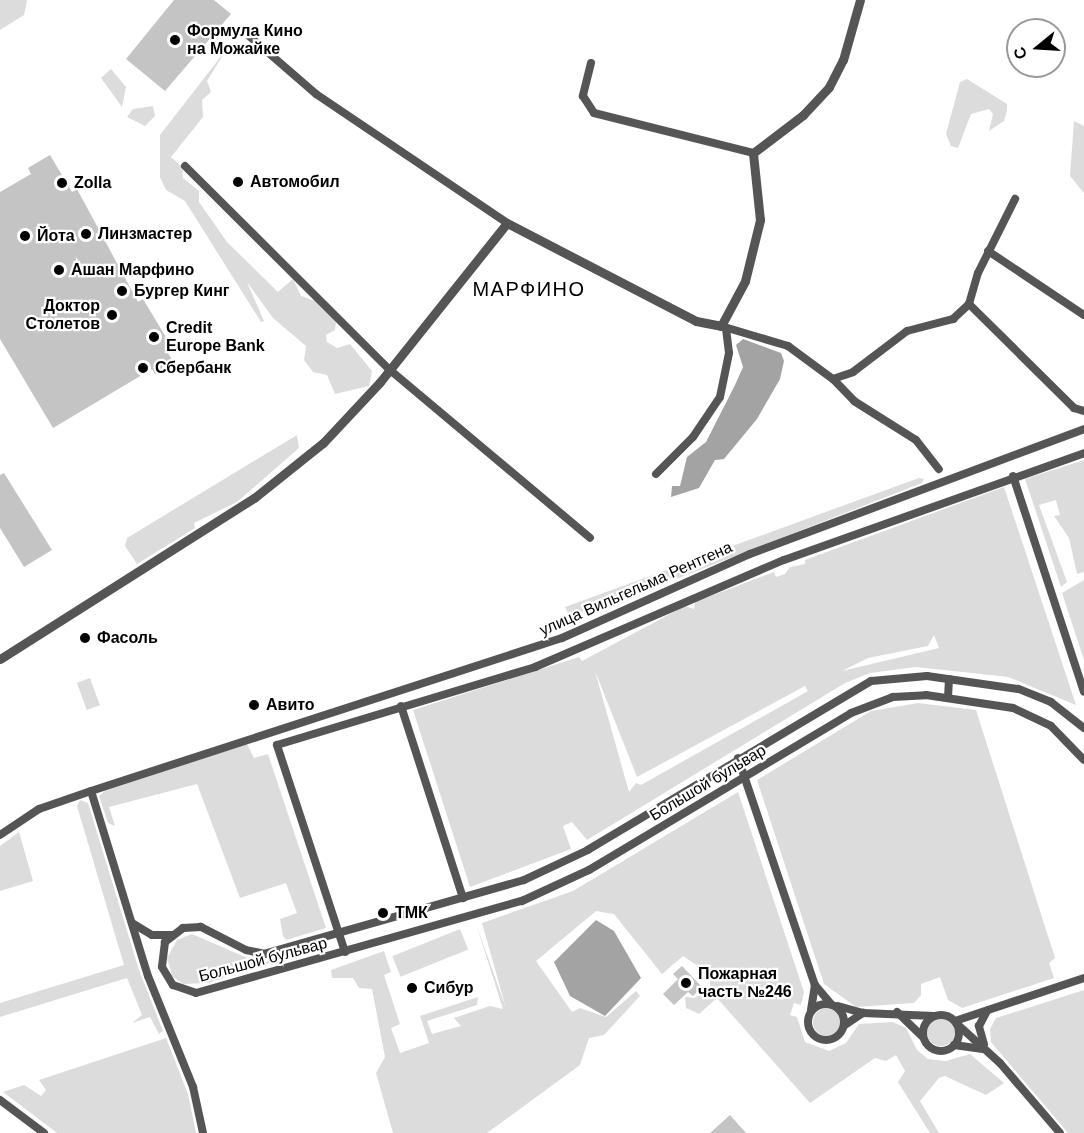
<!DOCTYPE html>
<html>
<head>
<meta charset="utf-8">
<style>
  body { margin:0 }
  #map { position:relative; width:1084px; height:1133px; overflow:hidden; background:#fff; font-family:Helvetica,sans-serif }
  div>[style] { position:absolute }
  .green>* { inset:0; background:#dcdcdc; transform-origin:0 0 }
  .round { border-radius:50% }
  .water>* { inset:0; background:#a3a3a3 }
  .building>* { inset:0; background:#c4c4c4 }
  .minor>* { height:8px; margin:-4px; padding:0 4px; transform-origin:4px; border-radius:4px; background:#555 }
  .minor>.ring { margin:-4px; padding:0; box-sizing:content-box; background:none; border:8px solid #555; border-radius:50% }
  .tertiary>* { height:9px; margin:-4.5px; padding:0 4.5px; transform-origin:4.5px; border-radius:4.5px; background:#555 }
  .dots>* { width:16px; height:16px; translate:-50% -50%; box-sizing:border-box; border:3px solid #fff; border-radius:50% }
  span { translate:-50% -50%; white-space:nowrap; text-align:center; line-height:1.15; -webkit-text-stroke:4.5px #fff; paint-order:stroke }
  .poi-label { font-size:16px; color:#000; font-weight:700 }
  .left { translate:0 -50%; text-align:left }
  .right { translate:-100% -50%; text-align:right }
  .street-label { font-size:16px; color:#000 }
  .quarter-label { font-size:20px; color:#000; letter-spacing:1.5px }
  .north { position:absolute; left:1006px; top:18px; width:60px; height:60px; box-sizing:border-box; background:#fff; border:2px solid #999; border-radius:50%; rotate:252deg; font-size:16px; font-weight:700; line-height:24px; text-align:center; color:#000 }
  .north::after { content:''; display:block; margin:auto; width:21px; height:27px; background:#000; clip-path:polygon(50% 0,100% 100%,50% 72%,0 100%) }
</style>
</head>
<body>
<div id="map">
  <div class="green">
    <div style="clip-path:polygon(0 0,27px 0,24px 15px,0 30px)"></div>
    <div style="clip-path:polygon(226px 50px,207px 81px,211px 92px,202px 100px,203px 117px,171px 157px,182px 167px,183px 178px,199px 191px,199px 202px,227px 242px,278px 292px,293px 279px,301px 296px,315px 301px,336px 322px,335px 330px,326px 335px,327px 342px,337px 348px,350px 344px,372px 371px,369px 386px,335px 394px,327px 375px,313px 372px,304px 360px,306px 346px,273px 318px,247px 282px,264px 321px,261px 322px,185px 201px,166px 190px,160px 177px,160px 135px)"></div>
    <div style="clip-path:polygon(111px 69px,126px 87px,122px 107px,101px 78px)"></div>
    <div style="clip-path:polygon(967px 79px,1007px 104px,1007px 110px,1004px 121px,989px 131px,993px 114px,989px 109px,971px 114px,958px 148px,951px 146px,946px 134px,960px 82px)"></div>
    <div style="clip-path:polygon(153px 106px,155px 116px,145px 126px,127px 117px,133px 109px)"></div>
    <div style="clip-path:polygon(1074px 121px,1084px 126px,1084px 193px,1070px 176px)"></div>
    <div style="clip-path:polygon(297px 435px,299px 448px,237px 502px,194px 523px,195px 528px,137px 564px,125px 546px,127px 538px)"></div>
    <div style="clip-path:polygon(1084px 460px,1084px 572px,1077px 574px,1069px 538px,1054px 516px,1060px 515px,1056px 500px,1039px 505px,1067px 582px,1061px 587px,1025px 479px)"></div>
    <div style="clip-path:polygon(919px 478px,924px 479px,922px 483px,676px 579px,664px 578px,579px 613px,568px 613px,565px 607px)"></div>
    <div style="clip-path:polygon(evenodd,1004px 487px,1076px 705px,1008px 677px,916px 667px,870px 673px,845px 683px,587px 840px,572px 822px,563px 826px,571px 849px,470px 887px,413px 710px,579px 657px,582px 661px,685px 606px,694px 609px,695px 602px,774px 572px,776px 577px,785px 574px,790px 567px,805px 564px,805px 560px,1004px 487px,934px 635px,939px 648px,842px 671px,868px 658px,928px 646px,934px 635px,1004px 487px,595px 671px,637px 777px,805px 686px,808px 691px,641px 785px,636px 783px,629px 792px,595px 671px)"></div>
    <div style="clip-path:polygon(1084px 580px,1084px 660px,1062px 593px)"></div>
    <div style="left:90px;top:678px;width:29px;height:14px;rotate:70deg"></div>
    <div style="clip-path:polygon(918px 703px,976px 710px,1055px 958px,1049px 963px,1054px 978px,962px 1008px,948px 1000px,940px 977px,921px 984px,921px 995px,914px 1003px,856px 1007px,824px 984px,757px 780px,871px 711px)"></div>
    <div style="clip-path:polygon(247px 744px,254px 758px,268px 754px,326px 928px,286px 940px,283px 936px,280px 919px,297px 913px,286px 883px,240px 898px,197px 784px,109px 807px,115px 826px,108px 823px,99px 796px,105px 791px)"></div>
    <div style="clip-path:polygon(738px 792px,804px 992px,801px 1005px,794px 1003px,790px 1015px,797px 1017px,805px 1042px,829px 1051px,846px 1043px,859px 1024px,893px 1022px,906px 1028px,917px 1050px,928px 1059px,946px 1061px,970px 1054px,1004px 1083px,986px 1095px,945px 1076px,939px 1078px,920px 1101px,939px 1133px,930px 1133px,898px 1082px,905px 1071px,896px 1055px,886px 1061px,875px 1058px,810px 1103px,717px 998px,699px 1014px,686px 1008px,685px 997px,694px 998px,710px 989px,710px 974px,683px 956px,662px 974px,614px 914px,596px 911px,536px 961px,572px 1012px,580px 1008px,606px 1017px,636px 991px,640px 996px,604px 1035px,589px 1038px,580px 1065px,487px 1133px,393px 1133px,376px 1073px,385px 1057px,372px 989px,359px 988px,353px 978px,332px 978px,331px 970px,384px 951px,391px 972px,384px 975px,400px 1024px,391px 1028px,400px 1053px,429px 1043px,420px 1016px,478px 997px,477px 1005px,427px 1021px,432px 1034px,461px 1026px,454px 1018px,490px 1006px,503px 1009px,476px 924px,506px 1008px,482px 923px,573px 891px)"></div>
    <div style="clip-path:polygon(80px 800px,88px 803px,139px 970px,163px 1031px,159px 1034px,150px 1017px,132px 1023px,142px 1015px,127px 978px,0 1017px,0 1003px,124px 965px,77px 806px)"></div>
    <div style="clip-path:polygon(19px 832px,33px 881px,0 891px,0 846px)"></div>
    <div style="left:460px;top:929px;width:22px;height:73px;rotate:68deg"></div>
    <div style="clip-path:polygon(192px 934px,252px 960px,274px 962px,208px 983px,183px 984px,172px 976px,167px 958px,177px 940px)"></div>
    <div style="clip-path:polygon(1084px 990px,1084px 1133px,1068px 1133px,991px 1042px,990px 1029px,996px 1018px)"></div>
    <div class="round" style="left:813px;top:1008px;width:28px;height:28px"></div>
    <div class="round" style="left:927px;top:1018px;width:28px;height:28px"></div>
    <div style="clip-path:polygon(166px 1038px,188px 1094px,196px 1133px,57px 1133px,3px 1092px,24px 1085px,41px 1096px,46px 1090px,39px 1080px)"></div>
  </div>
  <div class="water">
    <div style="clip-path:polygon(743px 339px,781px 353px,784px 361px,780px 379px,757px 419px,724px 459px,715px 460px,699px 488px,671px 497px,672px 486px,680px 486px,687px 457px,706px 442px,735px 385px,743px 367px,736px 345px)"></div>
    <div style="clip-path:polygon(596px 920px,614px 931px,641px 978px,605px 1016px,570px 996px,554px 962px)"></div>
  </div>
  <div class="building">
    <div style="clip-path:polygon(174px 0,214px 0,231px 14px,165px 91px,126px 59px)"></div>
    <div style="clip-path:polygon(50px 155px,72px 192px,77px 189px,138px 302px,143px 299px,170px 344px,165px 348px,174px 363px,155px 374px,152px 369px,53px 428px,0 339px,0 192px,31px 174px,28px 168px)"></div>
    <div style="clip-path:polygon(4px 473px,52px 550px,24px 567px,0 528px,0 475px)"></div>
    <div style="clip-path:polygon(682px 966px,702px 987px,693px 996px,688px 992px,674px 1005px,663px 994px,678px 979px,673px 974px)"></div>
    <div style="clip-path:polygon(730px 1115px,746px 1133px,710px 1133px)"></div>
  </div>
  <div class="minor">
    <div style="left:248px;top:35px;width:90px;rotate:40.9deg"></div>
    <div style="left:316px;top:94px;width:230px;rotate:34deg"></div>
    <div style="left:591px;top:63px;width:34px;rotate:104deg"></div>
    <div style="left:583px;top:96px;width:20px;rotate:57deg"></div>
    <div style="left:594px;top:113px;width:164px;rotate:14.1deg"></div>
    <div style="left:185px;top:166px;width:289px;rotate:44.9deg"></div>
    <div style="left:390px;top:370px;width:261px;rotate:40deg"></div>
    <div style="left:988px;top:251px;width:115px;rotate:33.7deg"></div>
    <div style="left:969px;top:304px;width:148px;rotate:44.7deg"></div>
    <div style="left:1074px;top:408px;width:10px;rotate:17deg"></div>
    <div style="left:721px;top:326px;width:70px;rotate:16.6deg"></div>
    <div style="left:788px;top:346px;width:56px;rotate:36.3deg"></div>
    <div style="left:833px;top:379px;width:21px;rotate:-19deg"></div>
    <div style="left:853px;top:372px;width:68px;rotate:-37.2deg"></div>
    <div style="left:907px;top:331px;width:48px;rotate:-14.6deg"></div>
    <div style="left:953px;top:319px;width:22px;rotate:-43deg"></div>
    <div style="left:969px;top:304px;width:32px;rotate:-74deg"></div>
    <div style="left:978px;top:273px;width:83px;rotate:-63.4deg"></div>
    <div style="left:833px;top:379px;width:30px;rotate:46deg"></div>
    <div style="left:854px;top:401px;width:73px;rotate:32.2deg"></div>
    <div style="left:916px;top:440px;width:37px;rotate:52deg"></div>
    <div style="left:656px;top:474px;width:52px;rotate:-45deg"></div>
    <div style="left:693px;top:437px;width:48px;rotate:-56deg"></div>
    <div style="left:720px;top:397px;width:45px;rotate:-78.4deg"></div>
    <div style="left:729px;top:353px;width:25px;rotate:-97deg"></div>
    <div style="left:1013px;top:476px;width:227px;rotate:71.8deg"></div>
    <div style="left:948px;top:698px;width:19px;rotate:-87deg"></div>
    <div style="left:401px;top:706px;width:202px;rotate:72.1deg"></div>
    <div style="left:1084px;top:728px;width:42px;rotate:-141.8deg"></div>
    <div style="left:1051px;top:702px;width:35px;rotate:-158deg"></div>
    <div style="left:1018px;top:689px;width:92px;rotate:-171.9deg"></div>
    <div style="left:927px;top:676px;width:56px;rotate:174.9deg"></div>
    <div style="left:871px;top:681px;width:330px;rotate:149.2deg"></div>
    <div style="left:588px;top:850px;width:71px;rotate:154.9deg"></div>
    <div style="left:524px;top:880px;width:269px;rotate:164.1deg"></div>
    <div style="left:265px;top:954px;width:19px;rotate:-168deg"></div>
    <div style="left:246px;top:950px;width:51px;rotate:-152.9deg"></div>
    <div style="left:201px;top:927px;width:18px;rotate:177deg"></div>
    <div style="left:183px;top:928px;width:23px;rotate:142deg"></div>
    <div style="left:165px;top:942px;width:25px;rotate:97deg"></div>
    <div style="left:162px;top:967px;width:21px;rotate:59deg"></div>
    <div style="left:173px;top:985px;width:24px;rotate:19deg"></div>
    <div style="left:196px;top:993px;width:339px;rotate:-15.8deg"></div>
    <div style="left:522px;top:901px;width:74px;rotate:-24.8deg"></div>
    <div style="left:589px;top:870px;width:305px;rotate:-30.9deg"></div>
    <div style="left:851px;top:713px;width:45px;rotate:-20.9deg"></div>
    <div style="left:893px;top:697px;width:33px;rotate:-3deg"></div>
    <div style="left:926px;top:695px;width:88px;rotate:8.5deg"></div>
    <div style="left:1013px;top:708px;width:42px;rotate:25.3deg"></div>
    <div style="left:1051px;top:726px;width:47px;rotate:45.9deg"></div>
    <div style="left:738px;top:758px;width:240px;rotate:71.3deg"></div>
    <div style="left:815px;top:985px;width:25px;rotate:50deg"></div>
    <div style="left:91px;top:791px;width:194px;rotate:72.9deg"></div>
    <div style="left:148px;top:976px;width:120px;rotate:67.9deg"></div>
    <div style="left:193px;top:1087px;width:47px;rotate:77.7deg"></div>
    <div style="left:0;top:835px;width:47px;rotate:-33.7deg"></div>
    <div style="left:39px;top:809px;width:55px;rotate:-19.1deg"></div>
    <div style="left:91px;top:791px;width:495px;rotate:-18deg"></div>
    <div style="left:562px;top:638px;width:206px;rotate:-24.1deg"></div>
    <div style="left:750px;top:554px;width:357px;rotate:-20.5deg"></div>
    <div style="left:132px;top:923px;width:23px;rotate:31deg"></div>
    <div style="left:152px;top:935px;width:20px"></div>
    <div style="left:345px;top:952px;width:218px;rotate:-108.2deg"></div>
    <div style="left:277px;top:745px;width:270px;rotate:-16.8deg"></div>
    <div style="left:535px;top:667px;width:271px;rotate:-23.3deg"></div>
    <div style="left:784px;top:560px;width:319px;rotate:-19.6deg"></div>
    <div class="ring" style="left:808px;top:1004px;width:28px;height:28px"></div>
    <div style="left:838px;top:1006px;width:26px;rotate:16deg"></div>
    <div style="left:863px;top:1013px;width:71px;rotate:2.4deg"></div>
    <div style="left:811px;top:1010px;width:25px;rotate:-81deg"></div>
    <div style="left:897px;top:1012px;width:35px;rotate:44deg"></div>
    <div class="ring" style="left:923px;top:1015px;width:28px;height:28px"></div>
    <div style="left:955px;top:1021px;width:136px;rotate:-18.4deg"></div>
    <div style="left:957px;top:1024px;width:58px;rotate:42.2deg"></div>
    <div style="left:1000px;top:1063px;width:92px;rotate:49.4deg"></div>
    <div style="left:845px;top:1025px;width:22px;rotate:-34deg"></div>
    <div style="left:984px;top:1044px;width:19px;rotate:-106deg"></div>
    <div style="left:979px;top:1026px;width:17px;rotate:-62deg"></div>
    <div style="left:954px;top:1045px;width:29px;rotate:8deg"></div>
    <div style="left:0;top:1100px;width:55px;rotate:36.9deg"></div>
  </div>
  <div class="tertiary">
    <div style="left:0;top:659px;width:301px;rotate:-32.4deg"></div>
    <div style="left:254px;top:498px;width:88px;rotate:-38.6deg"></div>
    <div style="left:323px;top:443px;width:83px;rotate:-46.9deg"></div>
    <div style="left:380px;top:382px;width:203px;rotate:-51.4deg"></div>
    <div style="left:507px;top:223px;width:213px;rotate:27.4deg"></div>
    <div style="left:696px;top:321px;width:25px;rotate:11deg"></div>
    <div style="left:721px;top:326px;width:51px;rotate:-61.9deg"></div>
    <div style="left:745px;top:281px;width:63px;rotate:-76.2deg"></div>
    <div style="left:760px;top:220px;width:67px;rotate:-96deg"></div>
    <div style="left:753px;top:153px;width:63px;rotate:-37.2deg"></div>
    <div style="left:803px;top:115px;width:38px;rotate:-47deg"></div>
    <div style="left:829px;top:87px;width:30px;rotate:-63deg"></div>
    <div style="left:843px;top:60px;width:62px;rotate:-74.2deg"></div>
  </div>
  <div class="dots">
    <div style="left:175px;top:40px;background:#000"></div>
    <div style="left:238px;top:182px;background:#000"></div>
    <div style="left:62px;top:183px;background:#000"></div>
    <div style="left:86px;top:234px;background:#000"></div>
    <div style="left:25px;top:236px;background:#000"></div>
    <div style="left:59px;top:270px;background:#000"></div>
    <div style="left:122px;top:291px;background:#000"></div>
    <div style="left:112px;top:315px;background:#000"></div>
    <div style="left:154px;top:337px;background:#000"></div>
    <div style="left:143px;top:368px;background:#000"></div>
    <div style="left:85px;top:638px;background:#000"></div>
    <div style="left:254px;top:705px;background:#000"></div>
    <div style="left:383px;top:913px;background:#000"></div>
    <div style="left:686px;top:983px;background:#000"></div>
    <div style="left:412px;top:988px;background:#000"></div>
  </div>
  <div class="poi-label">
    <span class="left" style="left:187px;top:40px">Формула Кино<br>на Можайке</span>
    <span class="left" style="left:250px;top:182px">Автомобил</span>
    <span class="left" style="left:74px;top:183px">Zolla</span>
    <span class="left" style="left:98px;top:234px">Линзмастер</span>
    <span class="left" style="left:37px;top:236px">Йота</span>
    <span class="left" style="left:71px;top:270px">Ашан Марфино</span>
    <span class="left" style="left:134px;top:291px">Бургер Кинг</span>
    <span class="right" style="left:100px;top:315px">Доктор<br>Столетов</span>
    <span class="left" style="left:166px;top:337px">Credit<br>Europe Bank</span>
    <span class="left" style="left:155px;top:368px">Сбербанк</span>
    <span class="left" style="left:97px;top:638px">Фасоль</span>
    <span class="left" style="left:266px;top:705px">Авито</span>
    <span class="left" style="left:395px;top:913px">ТМК</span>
    <span class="left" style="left:698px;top:983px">Пожарная<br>часть №246</span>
    <span class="left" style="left:424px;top:988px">Сибур</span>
  </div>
  <div class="street-label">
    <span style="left:636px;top:589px;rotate:-24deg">улица Вильгельма Рентгена</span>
    <span style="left:708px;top:783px;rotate:-31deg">Большой бульвар</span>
    <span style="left:263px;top:960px;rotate:-15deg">Большой бульвар</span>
  </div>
  <div class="quarter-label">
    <span style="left:529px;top:289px">МАРФИНО</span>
  </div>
  <div class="north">С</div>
</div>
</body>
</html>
